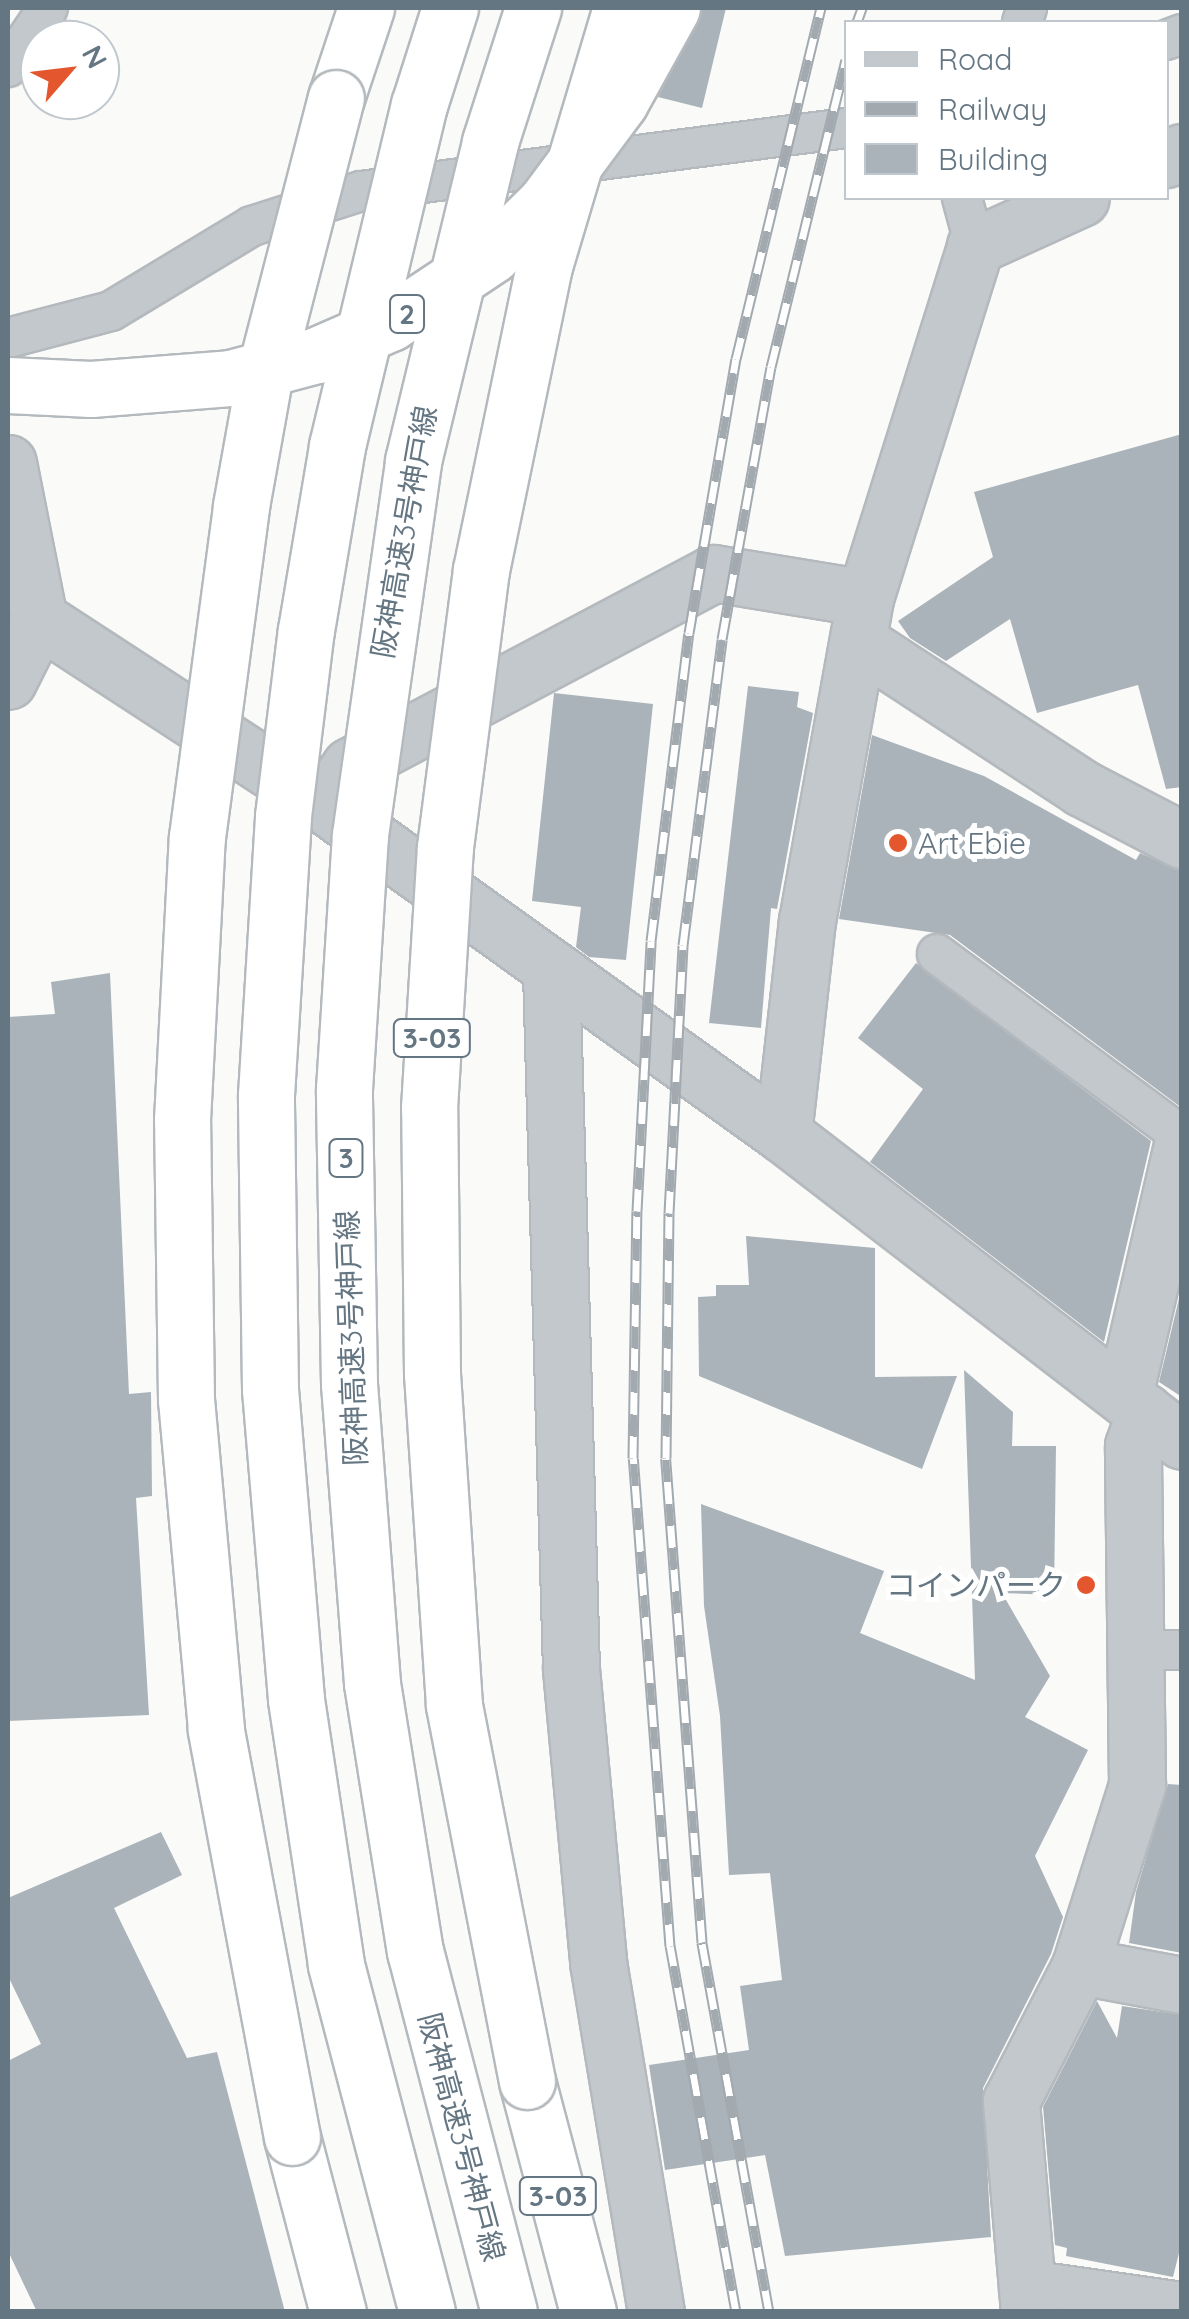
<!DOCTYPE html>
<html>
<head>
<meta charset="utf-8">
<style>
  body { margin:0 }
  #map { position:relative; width:1189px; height:2319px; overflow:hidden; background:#fafaf8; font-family:Quicksand,"Noto Sans JP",sans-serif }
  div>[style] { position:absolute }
  .building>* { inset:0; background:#aab3b9 }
  .roads { filter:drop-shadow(2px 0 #b4b9bd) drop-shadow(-2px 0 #b4b9bd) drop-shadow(0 2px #b4b9bd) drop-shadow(0 -2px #b4b9bd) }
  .lane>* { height:38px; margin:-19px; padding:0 19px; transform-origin:19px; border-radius:19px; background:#c3c8cc }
  .street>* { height:55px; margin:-27.5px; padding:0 27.5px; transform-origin:27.5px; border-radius:27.5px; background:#c3c8cc }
  .highway>* { height:55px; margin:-27.5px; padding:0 27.5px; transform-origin:27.5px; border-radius:27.5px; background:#fff }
  .rail>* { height:11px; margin-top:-5.5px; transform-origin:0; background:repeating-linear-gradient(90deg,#fff 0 22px,#a2aab0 0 44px); box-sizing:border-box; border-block:2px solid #a2aab0 }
  .bridges { filter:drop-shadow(2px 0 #b4b9bd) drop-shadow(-2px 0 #b4b9bd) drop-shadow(0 2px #b4b9bd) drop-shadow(0 -2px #b4b9bd) }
  .highway-bridge>* { height:55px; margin:-27.5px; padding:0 27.5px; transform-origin:27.5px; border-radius:27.5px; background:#fff }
  .dots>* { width:28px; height:28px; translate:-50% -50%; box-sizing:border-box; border:5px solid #fff; border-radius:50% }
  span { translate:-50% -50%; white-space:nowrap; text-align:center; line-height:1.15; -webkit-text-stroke:10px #fff; paint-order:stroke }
  .shield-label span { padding:2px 8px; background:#fff; border:2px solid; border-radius:8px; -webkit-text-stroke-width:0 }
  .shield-label { font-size:28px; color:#657683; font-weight:700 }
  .street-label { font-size:30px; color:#657683 }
  .poi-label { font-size:30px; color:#657683 }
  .left { translate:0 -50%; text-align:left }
  .right { translate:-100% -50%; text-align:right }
  .frame { position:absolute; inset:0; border:10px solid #657683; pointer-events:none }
  .legend { position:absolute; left:844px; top:20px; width:325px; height:180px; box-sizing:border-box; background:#fff; border:2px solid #c1c8cd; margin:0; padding:12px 18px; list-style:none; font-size:30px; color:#657683 }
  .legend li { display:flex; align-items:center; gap:20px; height:50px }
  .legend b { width:50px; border:2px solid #c1c8cd }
  .north { position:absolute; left:20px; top:20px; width:100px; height:100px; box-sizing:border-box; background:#fff; border:2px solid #c1c8cd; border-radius:50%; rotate:62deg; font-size:28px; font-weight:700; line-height:40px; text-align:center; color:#657683 }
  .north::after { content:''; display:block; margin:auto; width:35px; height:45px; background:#e4572e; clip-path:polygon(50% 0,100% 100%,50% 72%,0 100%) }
</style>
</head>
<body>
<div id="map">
  <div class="building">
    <div style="clip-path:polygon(703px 8px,726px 8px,702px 108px,658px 97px)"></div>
    <div style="clip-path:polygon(1182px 434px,1182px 787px,1166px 789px,1138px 685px,1037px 713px,1010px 619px,946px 661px,910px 638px,898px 621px,993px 557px,974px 492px)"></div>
    <div style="clip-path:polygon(748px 686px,799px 692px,797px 707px,813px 713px,777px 909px,771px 908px,761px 1028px,709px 1023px)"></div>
    <div style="clip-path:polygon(554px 693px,653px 704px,626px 960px,589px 957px,576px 947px,581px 907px,532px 901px)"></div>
    <div style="clip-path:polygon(872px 735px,984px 776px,1136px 860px,1140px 853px,1182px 871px,1182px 1108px,950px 935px,839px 919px)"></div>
    <div style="clip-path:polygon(916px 963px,1151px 1141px,1104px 1342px,870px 1162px,923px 1089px,858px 1038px)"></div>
    <div style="clip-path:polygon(110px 973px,129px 1394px,151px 1392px,152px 1496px,136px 1498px,149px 1715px,8px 1721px,8px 1017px,55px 1014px,51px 982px)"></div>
    <div style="clip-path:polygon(746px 1236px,875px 1248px,875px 1377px,957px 1376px,922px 1469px,699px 1376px,698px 1297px,716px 1296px,716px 1285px,749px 1285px)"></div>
    <div style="clip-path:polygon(1182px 1286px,1182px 1397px,1159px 1382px)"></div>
    <div style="clip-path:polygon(964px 1370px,1013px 1412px,1012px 1446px,1056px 1446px,1054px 1595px,1002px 1593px,1050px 1676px,1025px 1717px,1088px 1750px,1035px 1856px,1063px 1917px,1051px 1954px,983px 2088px,991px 2237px,785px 2256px,765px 2155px,665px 2170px,649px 2065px,749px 2050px,740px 1986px,782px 1980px,770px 1873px,729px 1875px,720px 1716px,704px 1606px,701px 1504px,884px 1571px,860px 1633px,975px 1680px)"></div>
    <div style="clip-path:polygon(1168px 1784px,1182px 1785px,1182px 1953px,1129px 1943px,1136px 1892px)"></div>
    <div style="clip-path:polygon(161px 1832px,182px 1875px,114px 1908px,187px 2058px,217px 2052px,285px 2312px,37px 2312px,8px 2251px,8px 2061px,41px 2044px,8px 1976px,8px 1898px)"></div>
    <div style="clip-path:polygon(1097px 2001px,1117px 2038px,1122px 2006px,1182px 2015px,1182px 2241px,1173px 2277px,1066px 2256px,1067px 2248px,1055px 2245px,1043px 2107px)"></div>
  </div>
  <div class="roads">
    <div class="lane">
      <div style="left:1022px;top:22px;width:15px;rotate:-70deg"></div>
      <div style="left:1166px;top:40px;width:17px;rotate:-21deg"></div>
      <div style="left:8px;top:67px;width:71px;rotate:-55.9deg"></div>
      <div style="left:962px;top:198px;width:50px;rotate:74.8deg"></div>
      <div style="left:8px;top:338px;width:106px;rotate:-14.7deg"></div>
      <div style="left:111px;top:311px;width:165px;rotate:-31.1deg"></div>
      <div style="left:252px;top:226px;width:114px;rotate:-17.8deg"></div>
      <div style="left:361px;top:191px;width:489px;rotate:-7.4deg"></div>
      <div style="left:937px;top:954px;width:305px;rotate:36.6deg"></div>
      <div style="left:1138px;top:1650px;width:44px"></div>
    </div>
    <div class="street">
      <div style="left:1166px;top:159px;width:17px;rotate:-24deg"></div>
      <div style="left:8px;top:463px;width:159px;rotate:78.8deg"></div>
      <div style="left:39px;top:619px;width:69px;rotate:116.6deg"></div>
      <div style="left:39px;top:619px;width:339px;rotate:33.1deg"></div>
      <div style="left:323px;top:804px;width:566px;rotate:35.66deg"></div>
      <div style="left:783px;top:1134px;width:503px;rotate:37.58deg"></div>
      <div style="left:859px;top:642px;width:267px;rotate:33.2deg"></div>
      <div style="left:1082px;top:788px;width:113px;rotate:27.5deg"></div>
      <div style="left:340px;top:780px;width:17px;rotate:-54deg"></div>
      <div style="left:350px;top:766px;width:412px;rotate:-27.9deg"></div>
      <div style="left:714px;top:573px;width:153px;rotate:9.4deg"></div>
      <div style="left:551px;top:971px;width:698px;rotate:88.36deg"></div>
      <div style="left:571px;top:1669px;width:294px;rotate:84.7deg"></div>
      <div style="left:598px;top:1962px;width:355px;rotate:80.6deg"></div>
      <div style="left:783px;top:1134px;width:214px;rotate:-83.6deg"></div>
      <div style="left:807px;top:921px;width:328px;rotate:-79.8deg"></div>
      <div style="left:865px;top:598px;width:369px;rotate:-72.6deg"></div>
      <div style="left:975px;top:246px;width:116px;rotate:-24.4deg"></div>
      <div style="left:1124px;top:1396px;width:258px;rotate:-77deg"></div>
      <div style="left:1080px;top:1966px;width:104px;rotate:10.6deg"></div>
      <div style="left:1027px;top:2288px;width:157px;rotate:8.1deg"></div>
      <div style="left:1029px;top:2312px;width:212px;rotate:-94.9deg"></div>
      <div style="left:1011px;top:2101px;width:152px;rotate:-62.9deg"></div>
      <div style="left:1080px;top:1966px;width:190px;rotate:-72.5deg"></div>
      <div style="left:1137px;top:1785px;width:339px;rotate:-90.7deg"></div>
      <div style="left:1133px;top:1446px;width:36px;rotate:-71deg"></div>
    </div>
    <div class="highway">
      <div style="left:336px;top:98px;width:95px;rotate:-71.6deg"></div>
      <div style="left:527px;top:2081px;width:239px;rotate:75.2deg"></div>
      <div style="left:292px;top:2137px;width:181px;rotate:75.3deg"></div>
    </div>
  </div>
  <div class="rail">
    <div style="left:857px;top:22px;width:15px;rotate:-70deg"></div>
    <div style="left:736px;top:2312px;width:372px;rotate:-100.2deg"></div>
    <div style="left:670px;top:1946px;width:489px;rotate:-94.3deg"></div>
    <div style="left:633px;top:1458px;width:247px;rotate:-89.1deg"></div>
    <div style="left:637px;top:1211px;width:270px;rotate:-87deg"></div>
    <div style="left:651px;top:941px;width:310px;rotate:-83deg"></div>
    <div style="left:689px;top:633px;width:278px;rotate:-80.3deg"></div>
    <div style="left:736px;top:359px;width:361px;rotate:-76.4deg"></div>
    <div style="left:769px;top:2312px;width:376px;rotate:-100.3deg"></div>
    <div style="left:702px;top:1942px;width:485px;rotate:-94.3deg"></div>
    <div style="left:666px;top:1458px;width:245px;rotate:-89.3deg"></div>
    <div style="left:669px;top:1213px;width:268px;rotate:-87deg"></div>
    <div style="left:683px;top:945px;width:308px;rotate:-82.7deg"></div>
    <div style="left:722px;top:639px;width:276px;rotate:-79.8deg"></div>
    <div style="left:771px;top:367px;width:316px;rotate:-76.3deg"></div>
  </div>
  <div class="bridges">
    <div class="highway-bridge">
      <div style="left:8px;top:385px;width:83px;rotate:2.8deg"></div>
      <div style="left:91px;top:389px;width:139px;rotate:-4.5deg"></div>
      <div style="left:230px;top:378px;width:90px;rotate:-14.8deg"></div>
      <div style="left:317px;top:355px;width:80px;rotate:-23.7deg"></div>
      <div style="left:390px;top:323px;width:123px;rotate:-33.7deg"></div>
      <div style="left:492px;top:255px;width:74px;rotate:-44.5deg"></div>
      <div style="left:545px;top:203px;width:126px;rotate:-53.4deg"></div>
      <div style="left:620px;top:102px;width:107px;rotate:-61deg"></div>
      <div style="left:527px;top:2081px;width:383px;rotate:-101deg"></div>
      <div style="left:454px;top:1705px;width:332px;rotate:-93.8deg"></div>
      <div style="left:432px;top:1374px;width:266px;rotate:-90.6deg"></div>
      <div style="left:429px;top:1108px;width:261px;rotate:-86.5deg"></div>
      <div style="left:445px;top:847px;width:279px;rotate:-82.6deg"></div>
      <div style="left:481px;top:570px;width:310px;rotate:-78.3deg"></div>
      <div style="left:544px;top:266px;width:269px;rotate:-73.4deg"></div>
      <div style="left:292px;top:2137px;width:415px;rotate:-100.6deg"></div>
      <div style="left:216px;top:1729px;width:330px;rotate:-95.2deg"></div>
      <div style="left:186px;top:1400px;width:280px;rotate:-90.8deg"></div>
      <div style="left:182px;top:1120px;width:283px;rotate:-87deg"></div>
      <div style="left:197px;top:837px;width:334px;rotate:-82.4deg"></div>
      <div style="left:241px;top:506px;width:136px;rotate:-79.8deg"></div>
      <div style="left:265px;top:372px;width:283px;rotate:-75.5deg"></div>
      <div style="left:427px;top:2312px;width:360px;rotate:-104.7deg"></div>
      <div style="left:336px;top:1964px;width:268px;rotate:-98.6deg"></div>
      <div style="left:296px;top:1699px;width:311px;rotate:-94.8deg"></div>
      <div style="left:270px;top:1389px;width:294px;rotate:-90.8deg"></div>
      <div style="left:266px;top:1095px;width:280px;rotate:-86.5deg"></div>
      <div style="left:283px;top:816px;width:187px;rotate:-83deg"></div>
      <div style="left:306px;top:630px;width:187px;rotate:-80.4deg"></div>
      <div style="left:337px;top:446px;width:351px;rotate:-76.5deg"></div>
      <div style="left:419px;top:105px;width:102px;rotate:-72.3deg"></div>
      <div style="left:509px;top:2312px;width:372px;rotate:-104.6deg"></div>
      <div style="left:415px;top:1952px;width:272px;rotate:-99.1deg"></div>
      <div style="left:372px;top:1683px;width:300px;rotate:-94.4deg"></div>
      <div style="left:349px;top:1384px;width:295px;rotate:-91deg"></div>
      <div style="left:344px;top:1089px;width:255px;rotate:-86.4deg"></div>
      <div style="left:360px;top:835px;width:378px;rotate:-81.9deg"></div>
      <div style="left:413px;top:461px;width:328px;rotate:-76.4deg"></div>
      <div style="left:490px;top:142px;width:141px;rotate:-72.2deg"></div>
    </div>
  </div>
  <div class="dots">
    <div style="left:898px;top:843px;background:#e4572e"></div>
    <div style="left:1086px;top:1585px;background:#e4572e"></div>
  </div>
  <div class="shield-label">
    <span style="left:407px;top:314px">2</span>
    <span style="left:432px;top:1038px">3-03</span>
    <span style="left:346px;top:1158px">3</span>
    <span style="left:558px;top:2196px">3-03</span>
  </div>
  <div class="street-label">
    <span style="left:404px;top:532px;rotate:-80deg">阪神高速3号神戸線</span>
    <span style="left:351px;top:1338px;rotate:-92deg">阪神高速3号神戸線</span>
    <span style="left:462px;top:2137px;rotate:75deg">阪神高速3号神戸線</span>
  </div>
  <div class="poi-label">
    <span class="left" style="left:918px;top:843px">Art Ebie</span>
    <span class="right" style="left:1066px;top:1585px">コインパーク</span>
  </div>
  <div class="frame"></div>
  <ul class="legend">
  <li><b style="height:12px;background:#c3c8cc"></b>Road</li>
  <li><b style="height:12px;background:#a2aab0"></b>Railway</li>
  <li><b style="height:28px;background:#aab3b9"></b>Building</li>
  </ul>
  <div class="north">N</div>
</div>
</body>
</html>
